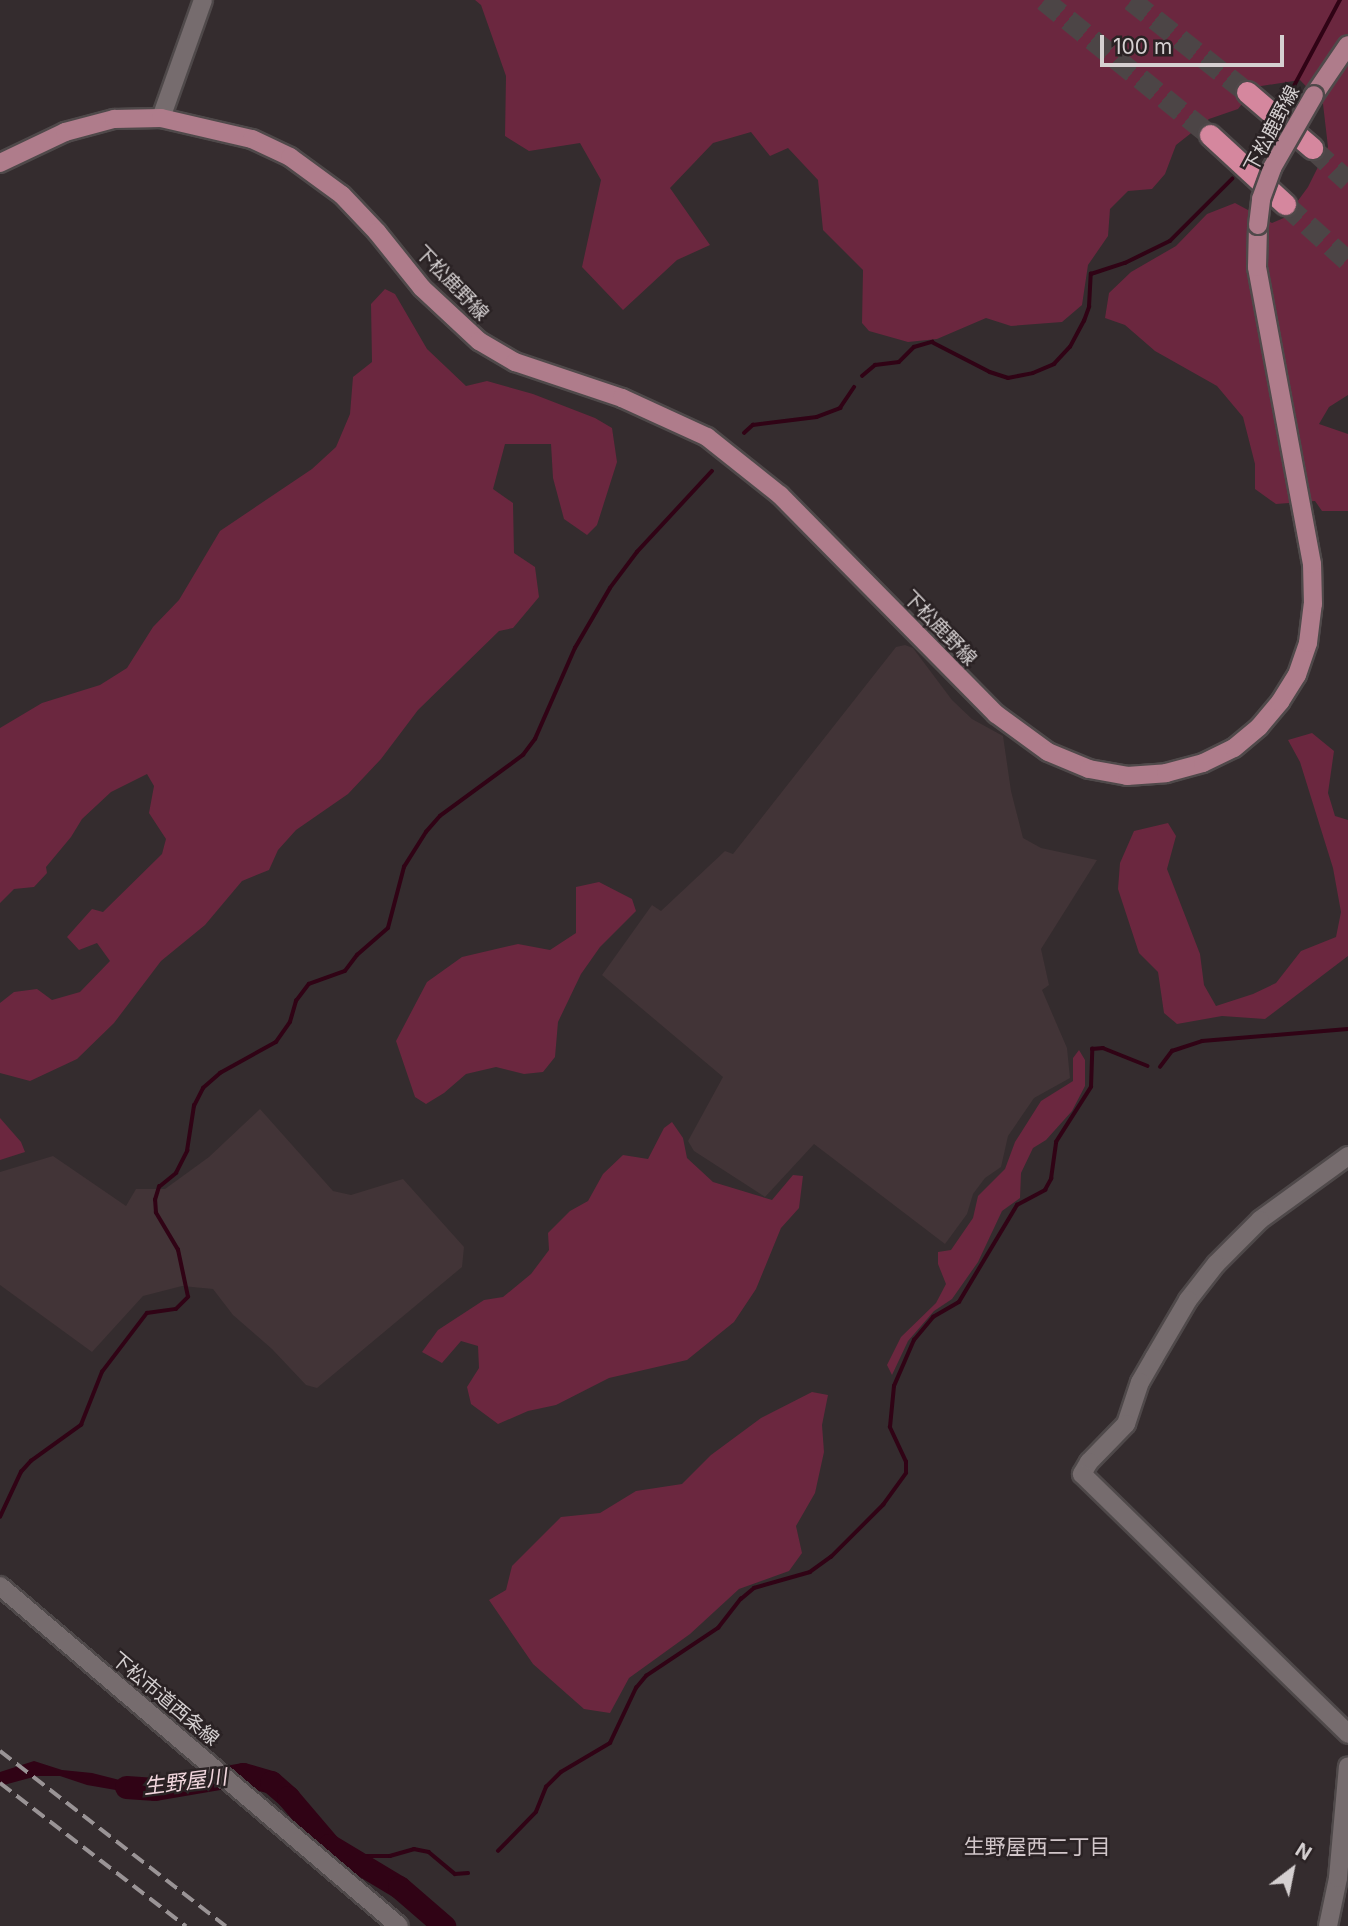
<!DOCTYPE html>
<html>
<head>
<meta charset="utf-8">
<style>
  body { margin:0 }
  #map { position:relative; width:1348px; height:1926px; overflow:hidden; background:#342c2e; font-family:Inter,"Noto Sans JP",sans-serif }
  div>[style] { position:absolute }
  .built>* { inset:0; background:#423437 }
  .green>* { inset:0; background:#6b273f }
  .water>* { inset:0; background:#300315 }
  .stream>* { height:3.5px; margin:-1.75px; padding:0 1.75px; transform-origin:1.75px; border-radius:1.75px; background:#300315 }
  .river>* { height:23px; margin:-11.5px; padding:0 11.5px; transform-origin:11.5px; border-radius:11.5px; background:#300315 }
  .highway-tunnel>* { height:21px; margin-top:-10.5px; transform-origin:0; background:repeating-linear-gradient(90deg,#4c4546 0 21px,transparent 0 31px) }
  .roads { filter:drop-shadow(2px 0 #4f494a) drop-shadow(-2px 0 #4f494a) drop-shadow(0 2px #4f494a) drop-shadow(0 -2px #4f494a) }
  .minor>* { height:18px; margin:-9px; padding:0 9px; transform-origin:9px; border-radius:9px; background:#766c6e }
  .major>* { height:18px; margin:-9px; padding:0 9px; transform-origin:9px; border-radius:9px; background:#af7c8b }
  .highway>* { height:21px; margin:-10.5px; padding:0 10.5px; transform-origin:10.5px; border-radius:10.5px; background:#d5879e }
  .rail>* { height:3.5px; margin-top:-1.75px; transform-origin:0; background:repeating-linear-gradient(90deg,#9a9496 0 14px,transparent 0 21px) }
  .bridges { filter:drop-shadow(2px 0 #4f494a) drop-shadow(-2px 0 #4f494a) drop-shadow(0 2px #4f494a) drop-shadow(0 -2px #4f494a) }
  .major-bridge>* { height:18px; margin:-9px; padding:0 9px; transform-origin:9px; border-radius:9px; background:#af7c8b }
  span { translate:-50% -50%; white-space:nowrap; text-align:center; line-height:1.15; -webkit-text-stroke:5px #2a2224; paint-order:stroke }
  .street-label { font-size:19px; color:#d5d0d1 }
  .water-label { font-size:21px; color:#f1d6dd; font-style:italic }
  .neighbourhood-label { font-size:21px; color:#d1c6c9 }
  .north { position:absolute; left:1257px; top:1835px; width:70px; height:70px; -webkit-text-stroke:5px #2a2224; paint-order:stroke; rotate:32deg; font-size:19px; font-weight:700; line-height:28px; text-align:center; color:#d5d0d1 }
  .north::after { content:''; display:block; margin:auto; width:24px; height:32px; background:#d5d0d1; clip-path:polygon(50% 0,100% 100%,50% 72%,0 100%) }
  .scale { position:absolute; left:1100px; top:35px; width:184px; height:32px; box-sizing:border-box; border:4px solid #d5d0d1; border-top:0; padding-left:9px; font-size:21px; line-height:24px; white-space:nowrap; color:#d5d0d1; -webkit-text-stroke:5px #2a2224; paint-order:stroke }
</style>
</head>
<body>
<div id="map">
  <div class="built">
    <div style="clip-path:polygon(905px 645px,913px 648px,952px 700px,972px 719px,1003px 736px,1011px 791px,1023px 838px,1041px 848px,1097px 860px,1041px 949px,1049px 985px,1042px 990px,1067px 1048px,1070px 1078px,1034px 1098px,1008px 1136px,1001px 1167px,985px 1178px,973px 1194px,967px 1214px,945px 1244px,814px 1144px,765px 1197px,694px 1151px,688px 1141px,723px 1077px,602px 975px,652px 905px,661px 911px,725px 851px,733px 854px,896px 647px)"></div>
    <div style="clip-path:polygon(260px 1109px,333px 1191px,351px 1195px,403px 1179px,464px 1247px,462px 1267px,317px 1388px,306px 1385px,272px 1349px,233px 1315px,213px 1289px,182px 1286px,143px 1296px,92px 1352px,0 1285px,0 1172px,53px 1156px,126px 1206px,136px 1189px,165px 1189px,209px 1157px)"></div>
  </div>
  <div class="green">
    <div style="clip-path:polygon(475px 0,1348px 0,1348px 395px,1329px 407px,1319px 424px,1348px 434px,1348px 511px,1322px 511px,1315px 501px,1276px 504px,1255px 489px,1255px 464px,1243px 417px,1217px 386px,1155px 351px,1125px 325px,1105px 318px,1109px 293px,1131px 272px,1176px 246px,1207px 214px,1235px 203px,1272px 223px,1286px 217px,1308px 187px,1328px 147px,1323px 104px,1300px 80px,1255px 87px,1238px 109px,1209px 119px,1176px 145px,1165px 174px,1152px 189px,1128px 191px,1110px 209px,1108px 236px,1088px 265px,1082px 305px,1062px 322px,1011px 326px,986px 318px,937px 339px,908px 342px,869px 331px,862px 323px,863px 270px,823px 230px,818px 180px,788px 148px,770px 156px,751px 132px,713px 143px,670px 188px,710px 245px,677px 260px,623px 310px,582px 267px,601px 180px,580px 143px,529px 151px,505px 136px,506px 76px,481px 5px)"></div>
    <div style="clip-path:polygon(385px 289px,395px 294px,427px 349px,466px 386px,487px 381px,533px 394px,595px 418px,612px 428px,617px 462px,597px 525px,587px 535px,564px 519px,553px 478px,551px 444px,505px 444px,493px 489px,513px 503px,514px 553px,535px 567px,539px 597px,513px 628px,499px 631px,418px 710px,381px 759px,348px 794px,296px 830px,278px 850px,269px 870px,242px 881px,205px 925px,161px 961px,114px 1023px,77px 1059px,30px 1081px,0 1073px,0 1003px,14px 992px,37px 989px,52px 1000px,80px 992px,110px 961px,97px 943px,79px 950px,67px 937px,92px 909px,103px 912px,162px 854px,166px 839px,149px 813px,154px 786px,147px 774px,111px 792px,82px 819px,71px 837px,46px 867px,47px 873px,34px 887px,14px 889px,0 903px,0 728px,42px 703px,100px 685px,127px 668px,153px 627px,179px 600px,220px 531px,312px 469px,336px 447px,350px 414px,353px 377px,372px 362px,371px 304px)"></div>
    <div style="clip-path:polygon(1312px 733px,1334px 751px,1328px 793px,1335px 816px,1348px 820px,1348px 956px,1265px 1019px,1222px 1016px,1177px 1024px,1164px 1013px,1158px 972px,1139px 953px,1118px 889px,1120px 863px,1134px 831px,1168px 823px,1176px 836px,1167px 869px,1200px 954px,1204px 985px,1216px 1006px,1253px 994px,1276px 983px,1301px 951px,1336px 937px,1341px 912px,1333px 868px,1300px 762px,1288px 740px)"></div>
    <div style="clip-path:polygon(599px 882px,632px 899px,636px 911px,600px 947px,581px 974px,558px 1022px,555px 1057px,543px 1072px,524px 1074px,496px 1067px,466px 1074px,444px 1093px,426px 1104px,415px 1097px,396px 1041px,427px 982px,462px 957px,518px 944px,550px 950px,576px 933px,576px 887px)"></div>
    <div style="clip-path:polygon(1079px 1050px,1085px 1060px,1085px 1086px,1072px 1111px,1046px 1140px,1033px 1148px,1021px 1173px,1020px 1198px,1002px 1211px,978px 1262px,952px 1299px,934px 1311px,908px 1341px,892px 1375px,887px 1365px,901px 1337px,936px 1303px,946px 1284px,938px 1264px,938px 1252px,951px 1250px,973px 1218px,978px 1196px,1005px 1169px,1015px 1142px,1041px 1101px,1073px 1081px,1073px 1058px)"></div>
    <div style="clip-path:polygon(0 1118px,21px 1142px,25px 1152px,0 1160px)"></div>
    <div style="clip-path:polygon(672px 1122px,683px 1138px,687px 1158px,713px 1182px,772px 1200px,793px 1175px,803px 1176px,799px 1208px,781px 1228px,756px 1289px,734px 1322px,687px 1360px,609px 1378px,556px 1405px,528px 1411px,498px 1424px,471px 1404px,467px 1387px,479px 1368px,478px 1346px,461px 1341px,442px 1363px,422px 1352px,438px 1330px,484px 1300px,503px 1297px,531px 1274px,549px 1250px,548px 1233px,570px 1211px,588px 1201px,603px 1174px,623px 1155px,648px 1159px,664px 1128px)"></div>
    <div style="clip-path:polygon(812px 1392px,828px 1395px,822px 1425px,824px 1452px,815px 1493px,796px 1526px,802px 1553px,789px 1571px,739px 1589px,690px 1634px,629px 1678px,610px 1713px,584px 1709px,533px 1664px,489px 1600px,506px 1590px,512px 1566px,561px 1517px,600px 1513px,636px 1491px,682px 1484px,711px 1455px,761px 1418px)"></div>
  </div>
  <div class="water">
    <div style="clip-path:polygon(34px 1761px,62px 1770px,92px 1773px,155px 1789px,133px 1793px,87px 1785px,60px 1776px,37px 1776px,0 1786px,0 1772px)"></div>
  </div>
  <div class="stream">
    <div style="left:1286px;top:101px;width:115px;rotate:-61.9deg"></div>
    <div style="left:1255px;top:149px;width:17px;rotate:-50deg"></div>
    <div style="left:862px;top:376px;width:17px;rotate:-40deg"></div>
    <div style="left:875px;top:365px;width:24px;rotate:-7deg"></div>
    <div style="left:899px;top:362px;width:21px;rotate:-45deg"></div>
    <div style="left:914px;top:347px;width:19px;rotate:-16deg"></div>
    <div style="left:932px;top:342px;width:65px;rotate:27.3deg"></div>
    <div style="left:990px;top:372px;width:19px;rotate:18deg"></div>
    <div style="left:1008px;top:378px;width:25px;rotate:-11deg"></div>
    <div style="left:1033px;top:373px;width:23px;rotate:-23deg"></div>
    <div style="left:1054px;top:364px;width:23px;rotate:-47deg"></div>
    <div style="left:1070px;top:347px;width:30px;rotate:-62deg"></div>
    <div style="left:1084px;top:321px;width:15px;rotate:-70deg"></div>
    <div style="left:1089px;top:307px;width:33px;rotate:-87deg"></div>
    <div style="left:1091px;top:274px;width:36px;rotate:-18deg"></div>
    <div style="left:1125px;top:263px;width:50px;rotate:-26.1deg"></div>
    <div style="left:1170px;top:241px;width:88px;rotate:-45deg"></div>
    <div style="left:744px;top:433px;width:12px;rotate:-42deg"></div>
    <div style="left:753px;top:425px;width:64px;rotate:-7.1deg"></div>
    <div style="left:817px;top:417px;width:25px;rotate:-21deg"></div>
    <div style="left:840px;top:408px;width:25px;rotate:-56deg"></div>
    <div style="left:1160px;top:1067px;width:20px;rotate:-53deg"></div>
    <div style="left:1172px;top:1051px;width:32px;rotate:-18deg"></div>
    <div style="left:1202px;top:1041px;width:146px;rotate:-4.7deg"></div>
    <div style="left:0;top:1517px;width:50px;rotate:-65deg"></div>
    <div style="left:21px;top:1472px;width:15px;rotate:-48deg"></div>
    <div style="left:31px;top:1461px;width:62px;rotate:-35.8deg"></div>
    <div style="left:81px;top:1425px;width:57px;rotate:-68.4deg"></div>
    <div style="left:102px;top:1372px;width:74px;rotate:-52.7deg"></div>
    <div style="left:147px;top:1313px;width:29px;rotate:-8deg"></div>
    <div style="left:176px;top:1309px;width:17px;rotate:-45deg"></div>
    <div style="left:188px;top:1297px;width:48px;rotate:-102deg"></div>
    <div style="left:178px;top:1250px;width:43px;rotate:-120.7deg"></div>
    <div style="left:156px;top:1213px;width:13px;rotate:-94deg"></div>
    <div style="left:155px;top:1200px;width:14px;rotate:-73deg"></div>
    <div style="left:159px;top:1187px;width:22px;rotate:-39deg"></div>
    <div style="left:176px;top:1173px;width:25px;rotate:-63deg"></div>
    <div style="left:187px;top:1151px;width:46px;rotate:-81.2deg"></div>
    <div style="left:194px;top:1106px;width:20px;rotate:-63deg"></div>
    <div style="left:203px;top:1088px;width:23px;rotate:-41deg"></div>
    <div style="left:220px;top:1073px;width:64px;rotate:-29deg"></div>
    <div style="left:276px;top:1042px;width:24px;rotate:-55deg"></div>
    <div style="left:290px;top:1022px;width:22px;rotate:-74deg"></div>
    <div style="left:296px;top:1001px;width:21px;rotate:-53deg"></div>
    <div style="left:309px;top:984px;width:38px;rotate:-20deg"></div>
    <div style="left:345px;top:971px;width:20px;rotate:-53deg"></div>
    <div style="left:357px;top:955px;width:41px;rotate:-41.1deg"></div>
    <div style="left:388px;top:928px;width:63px;rotate:-75.3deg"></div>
    <div style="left:404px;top:867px;width:41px;rotate:-57.8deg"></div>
    <div style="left:426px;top:832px;width:21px;rotate:-49deg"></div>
    <div style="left:440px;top:816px;width:103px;rotate:-36.3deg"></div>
    <div style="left:523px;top:755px;width:20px;rotate:-53deg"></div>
    <div style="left:535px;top:739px;width:99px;rotate:-66.3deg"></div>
    <div style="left:575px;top:648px;width:69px;rotate:-59.7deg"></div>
    <div style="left:610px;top:588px;width:45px;rotate:-53.1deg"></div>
    <div style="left:637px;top:552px;width:110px;rotate:-47.2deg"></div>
    <div style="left:498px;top:1851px;width:54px;rotate:-45.7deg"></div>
    <div style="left:536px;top:1812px;width:27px;rotate:-68deg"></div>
    <div style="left:546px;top:1787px;width:21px;rotate:-45deg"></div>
    <div style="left:561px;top:1772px;width:57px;rotate:-30.6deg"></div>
    <div style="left:610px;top:1743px;width:61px;rotate:-64.7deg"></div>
    <div style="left:636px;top:1688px;width:16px;rotate:-50deg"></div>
    <div style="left:646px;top:1676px;width:87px;rotate:-33.7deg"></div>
    <div style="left:718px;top:1628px;width:37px;rotate:-52deg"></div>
    <div style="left:741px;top:1599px;width:17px;rotate:-40deg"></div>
    <div style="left:754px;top:1588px;width:58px;rotate:-15.9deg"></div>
    <div style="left:810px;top:1572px;width:26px;rotate:-36deg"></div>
    <div style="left:831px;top:1557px;width:74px;rotate:-45deg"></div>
    <div style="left:883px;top:1505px;width:39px;rotate:-54deg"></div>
    <div style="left:906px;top:1473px;width:11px;rotate:-90deg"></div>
    <div style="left:906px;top:1462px;width:38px;rotate:-115deg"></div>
    <div style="left:890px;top:1427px;width:41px;rotate:-84.4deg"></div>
    <div style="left:894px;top:1386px;width:50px;rotate:-66.5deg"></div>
    <div style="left:914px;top:1340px;width:30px;rotate:-50deg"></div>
    <div style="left:933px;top:1317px;width:30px;rotate:-30deg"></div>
    <div style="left:959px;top:1302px;width:113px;rotate:-59.1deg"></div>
    <div style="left:1017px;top:1205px;width:32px;rotate:-28deg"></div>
    <div style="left:1045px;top:1190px;width:13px;rotate:-61deg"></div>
    <div style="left:1051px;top:1179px;width:37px;rotate:-82deg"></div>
    <div style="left:1056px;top:1142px;width:65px;rotate:-57.5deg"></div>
    <div style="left:1091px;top:1087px;width:38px;rotate:-88deg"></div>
    <div style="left:1092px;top:1049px;width:11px;rotate:-5deg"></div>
    <div style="left:1103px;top:1048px;width:48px;rotate:21.8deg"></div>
    <div style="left:347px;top:1856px;width:43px"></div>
    <div style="left:390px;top:1856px;width:25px;rotate:-16deg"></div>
    <div style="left:414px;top:1849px;width:15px;rotate:11deg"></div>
    <div style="left:429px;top:1852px;width:34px;rotate:40deg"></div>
    <div style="left:455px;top:1874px;width:13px;rotate:-4deg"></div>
  </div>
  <div class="river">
    <div style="left:126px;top:1787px;width:29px;rotate:4deg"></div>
    <div style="left:155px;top:1789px;width:89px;rotate:-9.7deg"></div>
    <div style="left:243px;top:1774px;width:29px;rotate:16deg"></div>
    <div style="left:271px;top:1782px;width:23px;rotate:41deg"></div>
    <div style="left:288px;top:1797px;width:63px;rotate:49.5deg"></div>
    <div style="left:329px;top:1845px;width:82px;rotate:31deg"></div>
    <div style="left:399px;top:1887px;width:60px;rotate:40.9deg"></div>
  </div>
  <div class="highway-tunnel">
    <div style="left:1044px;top:0;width:214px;rotate:39.1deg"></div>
    <div style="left:1131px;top:0;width:148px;rotate:38.4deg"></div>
    <div style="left:1312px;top:148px;width:49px;rotate:42.5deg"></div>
    <div style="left:1285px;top:204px;width:85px;rotate:42.1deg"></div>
  </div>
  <div class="roads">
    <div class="minor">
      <div style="left:161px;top:118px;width:125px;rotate:-70.4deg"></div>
      <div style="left:1348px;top:1156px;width:109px;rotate:144deg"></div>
      <div style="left:1260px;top:1220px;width:62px;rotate:135deg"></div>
      <div style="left:1216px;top:1264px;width:46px;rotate:127.9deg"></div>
      <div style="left:1188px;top:1300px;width:67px;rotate:120.4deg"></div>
      <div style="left:1154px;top:1358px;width:28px;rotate:120deg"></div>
      <div style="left:1140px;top:1382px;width:44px;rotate:108.4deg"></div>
      <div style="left:1126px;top:1424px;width:53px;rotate:134.2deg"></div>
      <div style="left:1089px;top:1462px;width:14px;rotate:120deg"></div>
      <div style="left:1082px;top:1474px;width:372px;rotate:44.3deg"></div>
      <div style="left:0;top:1586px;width:524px;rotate:40.44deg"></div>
      <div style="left:1328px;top:1926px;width:49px;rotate:-78.2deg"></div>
      <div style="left:1338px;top:1878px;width:112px;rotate:-84.9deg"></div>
    </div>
    <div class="major">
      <div style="left:1314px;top:95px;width:60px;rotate:-55.8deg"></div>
      <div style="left:0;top:163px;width:72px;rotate:-25.5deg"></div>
      <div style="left:65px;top:132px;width:51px;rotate:-14.9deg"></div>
      <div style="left:114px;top:119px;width:47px;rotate:-1.2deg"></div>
      <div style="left:161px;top:118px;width:93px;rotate:13deg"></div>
      <div style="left:252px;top:139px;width:42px;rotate:25.3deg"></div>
      <div style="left:290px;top:157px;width:64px;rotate:36.2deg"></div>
      <div style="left:342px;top:195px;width:51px;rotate:46.6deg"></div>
      <div style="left:377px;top:232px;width:72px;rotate:51.2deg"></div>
      <div style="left:422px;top:288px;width:78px;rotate:42.9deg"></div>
      <div style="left:479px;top:341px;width:42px;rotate:30.3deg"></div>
      <div style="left:515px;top:362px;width:113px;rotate:18.6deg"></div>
      <div style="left:622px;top:398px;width:94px;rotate:24.6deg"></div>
      <div style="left:707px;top:437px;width:93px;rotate:38.5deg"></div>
      <div style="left:780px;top:495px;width:308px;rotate:45.4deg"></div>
      <div style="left:996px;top:714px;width:64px;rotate:36.2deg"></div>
      <div style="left:1048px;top:752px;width:44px;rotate:22.5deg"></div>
      <div style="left:1089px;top:769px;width:39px;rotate:10deg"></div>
      <div style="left:1127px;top:776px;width:39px;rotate:-4deg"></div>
      <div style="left:1166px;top:773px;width:38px;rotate:-15deg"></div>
      <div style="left:1203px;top:763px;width:34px;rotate:-26deg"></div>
      <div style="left:1234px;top:748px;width:33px;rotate:-40deg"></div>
      <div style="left:1259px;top:727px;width:33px;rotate:-50deg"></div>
      <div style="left:1280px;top:702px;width:32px;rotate:-58deg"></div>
      <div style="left:1297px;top:675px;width:34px;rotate:-71deg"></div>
      <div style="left:1308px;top:643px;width:39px;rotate:-83deg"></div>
      <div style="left:1313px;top:604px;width:40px;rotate:-91.4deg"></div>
      <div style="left:1312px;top:564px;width:302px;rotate:-100.5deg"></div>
      <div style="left:1257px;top:267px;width:42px;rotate:-88.6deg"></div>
    </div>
    <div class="highway">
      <div style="left:1247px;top:92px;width:86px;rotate:40.7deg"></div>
      <div style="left:1210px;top:135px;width:102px;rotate:42.6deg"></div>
    </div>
  </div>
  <div class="rail">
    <div style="left:0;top:1751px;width:286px;rotate:37.8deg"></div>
    <div style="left:0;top:1783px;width:235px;rotate:37.6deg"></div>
  </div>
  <div class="bridges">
    <div class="major-bridge">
      <div style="left:1258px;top:225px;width:26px;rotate:-83deg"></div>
      <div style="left:1261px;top:199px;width:33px;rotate:-70deg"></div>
      <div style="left:1272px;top:168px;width:84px;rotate:-60.1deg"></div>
    </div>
  </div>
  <div class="street-label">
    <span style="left:1272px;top:129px;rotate:-62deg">下松鹿野線</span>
    <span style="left:452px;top:283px;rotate:46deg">下松鹿野線</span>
    <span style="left:940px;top:628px;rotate:46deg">下松鹿野線</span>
    <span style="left:165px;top:1699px;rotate:40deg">下松市道西条線</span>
  </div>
  <div class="water-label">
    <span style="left:185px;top:1782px;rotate:-7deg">生野屋川</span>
  </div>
  <div class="neighbourhood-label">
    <span style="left:1037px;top:1847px">生野屋西二丁目</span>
  </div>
  <div class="north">N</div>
  <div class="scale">100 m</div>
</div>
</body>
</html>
